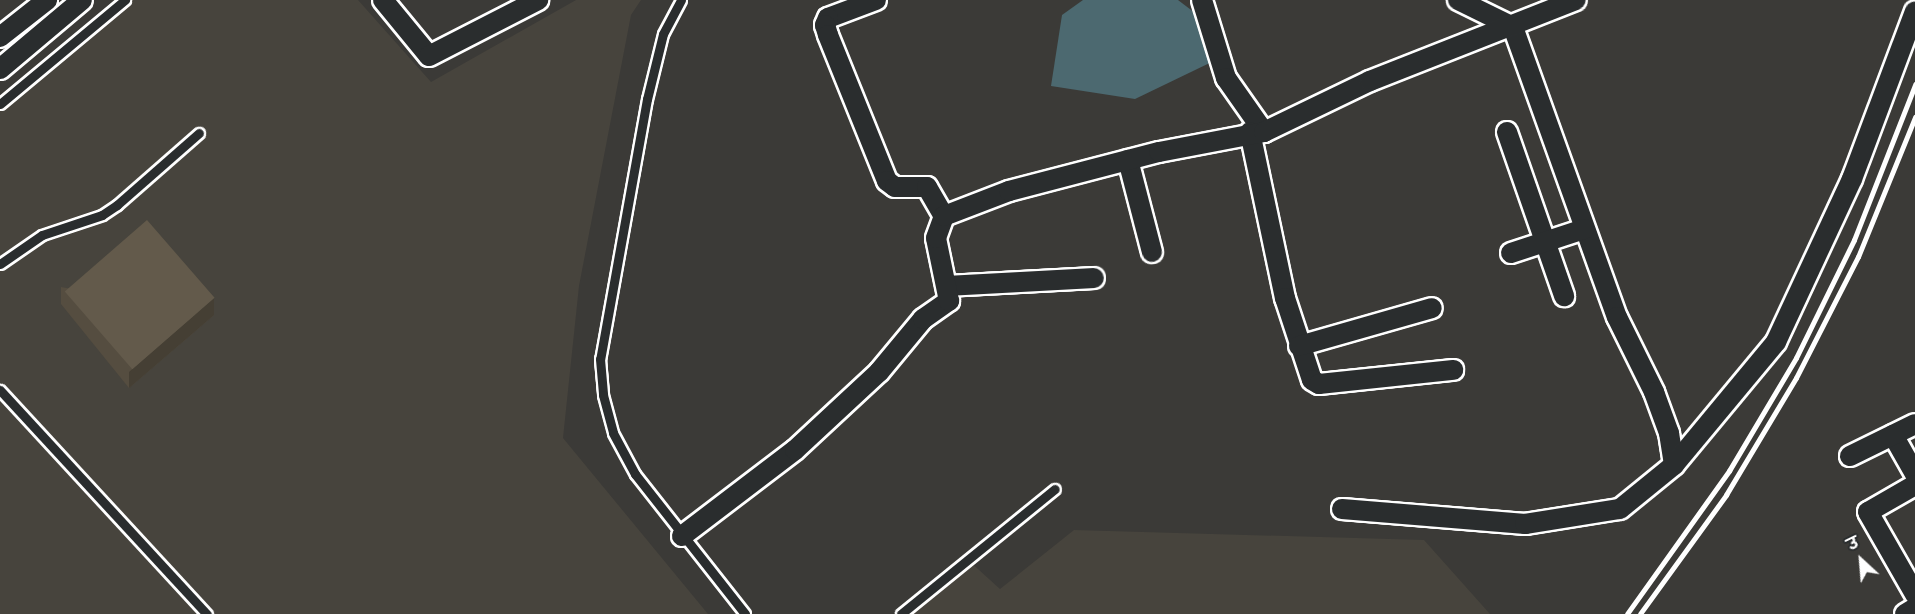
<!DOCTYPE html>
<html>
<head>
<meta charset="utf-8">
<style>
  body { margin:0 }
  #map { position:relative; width:1915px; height:614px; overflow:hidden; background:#3b3a37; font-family:Sriracha,"Playpen Sans Deva",sans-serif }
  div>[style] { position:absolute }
  .built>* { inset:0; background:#47443d }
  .water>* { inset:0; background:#4c6970 }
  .roads { filter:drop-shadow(2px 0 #fff) drop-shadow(-2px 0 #fff) drop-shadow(0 2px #fff) drop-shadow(0 -2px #fff) }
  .lane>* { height:9px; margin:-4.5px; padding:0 4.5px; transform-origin:4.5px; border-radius:4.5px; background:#2a2d2e }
  .street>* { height:20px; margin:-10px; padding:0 10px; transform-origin:10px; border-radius:10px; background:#2a2d2e }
  .rail>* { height:4.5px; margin:-2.25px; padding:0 2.25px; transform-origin:2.25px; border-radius:2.25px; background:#fff }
  .wall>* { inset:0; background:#554d40 }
  .shaded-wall>* { inset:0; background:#453f34 }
  .building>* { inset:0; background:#635a4b; transform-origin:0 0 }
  span { translate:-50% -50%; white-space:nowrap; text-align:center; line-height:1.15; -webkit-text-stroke:5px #2a2d2e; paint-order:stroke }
  .north { position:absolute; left:1831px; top:530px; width:60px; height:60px; -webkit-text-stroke:4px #2a2d2e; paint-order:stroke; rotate:334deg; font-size:16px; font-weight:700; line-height:24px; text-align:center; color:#fff }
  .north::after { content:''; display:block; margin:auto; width:21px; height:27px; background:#fff; clip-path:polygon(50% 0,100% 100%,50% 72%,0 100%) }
</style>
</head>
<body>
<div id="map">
  <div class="built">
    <div style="clip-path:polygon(120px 0,358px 0,431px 82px,576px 0,641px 0,631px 15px,579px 286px,563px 438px,708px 614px,0 614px,0 100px)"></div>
    <div style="clip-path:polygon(1074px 530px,1424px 540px,1490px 614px,903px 614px,967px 559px,1000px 589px)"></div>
  </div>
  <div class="water">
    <div style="clip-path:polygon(1083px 0,1178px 0,1199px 16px,1220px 58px,1135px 99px,1051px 86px,1062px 15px)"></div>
  </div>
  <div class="roads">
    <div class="lane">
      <div style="left:681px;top:0;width:38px;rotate:118deg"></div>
      <div style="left:663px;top:34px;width:67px;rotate:103.8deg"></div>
      <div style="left:647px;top:99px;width:264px;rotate:100.2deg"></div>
      <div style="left:600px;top:359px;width:36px;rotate:85deg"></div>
      <div style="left:603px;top:395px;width:39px;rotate:75deg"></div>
      <div style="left:613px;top:433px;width:47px;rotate:61.8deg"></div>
      <div style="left:635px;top:474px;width:178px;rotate:51.8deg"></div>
      <div style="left:0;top:104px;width:163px;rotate:-39.8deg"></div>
      <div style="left:0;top:264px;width:51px;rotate:-34.6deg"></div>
      <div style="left:42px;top:235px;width:63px;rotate:-18.4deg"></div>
      <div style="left:102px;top:215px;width:18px;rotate:-34deg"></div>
      <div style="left:117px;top:205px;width:109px;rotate:-41.3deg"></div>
      <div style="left:0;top:390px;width:305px;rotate:47.3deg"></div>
      <div style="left:901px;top:614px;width:198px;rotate:-39.1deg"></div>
    </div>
    <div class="street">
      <div style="left:383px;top:0;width:72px;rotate:50.6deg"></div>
      <div style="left:429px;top:56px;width:123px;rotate:-27.2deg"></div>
      <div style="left:876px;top:0;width:51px;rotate:159.4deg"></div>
      <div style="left:828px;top:18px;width:8px;rotate:113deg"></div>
      <div style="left:825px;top:25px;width:10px;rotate:73deg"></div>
      <div style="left:828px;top:35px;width:157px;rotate:68deg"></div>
      <div style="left:887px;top:181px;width:10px;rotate:37deg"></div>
      <div style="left:895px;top:187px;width:32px"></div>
      <div style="left:927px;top:187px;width:34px;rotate:60deg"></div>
      <div style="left:1202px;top:0;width:82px;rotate:72.9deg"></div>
      <div style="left:1226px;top:78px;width:66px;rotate:54.9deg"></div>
      <div style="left:1458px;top:0;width:61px;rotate:26.1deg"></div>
      <div style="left:1513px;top:27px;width:308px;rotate:70.3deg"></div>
      <div style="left:1617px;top:317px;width:84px;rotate:63.7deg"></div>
      <div style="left:1654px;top:392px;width:44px;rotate:69.9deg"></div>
      <div style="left:1669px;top:433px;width:32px;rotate:81deg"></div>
      <div style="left:0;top:37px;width:60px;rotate:-38.2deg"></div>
      <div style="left:0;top:69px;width:107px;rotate:-40.1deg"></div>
      <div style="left:1250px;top:132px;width:170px;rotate:78.1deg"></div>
      <div style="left:1285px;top:298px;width:86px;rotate:71.8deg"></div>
      <div style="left:1312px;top:380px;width:8px;rotate:30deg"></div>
      <div style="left:1319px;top:384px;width:135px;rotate:-6deg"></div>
      <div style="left:1507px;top:132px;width:174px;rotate:70.8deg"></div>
      <div style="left:1128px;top:160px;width:95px;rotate:75.4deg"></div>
      <div style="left:1511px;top:253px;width:77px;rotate:-18.2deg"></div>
      <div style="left:947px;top:286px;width:147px;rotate:-3.1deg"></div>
      <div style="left:1299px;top:346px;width:138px;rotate:-15.9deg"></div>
      <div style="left:1893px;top:435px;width:45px;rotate:60.6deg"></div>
      <div style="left:1850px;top:456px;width:72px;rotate:-26.2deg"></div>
      <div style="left:1915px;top:485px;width:54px;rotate:150.1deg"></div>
      <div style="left:1868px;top:512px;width:95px;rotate:60.2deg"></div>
      <div style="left:1342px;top:509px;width:184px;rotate:4.7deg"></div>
      <div style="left:1525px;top:524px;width:96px;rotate:-9deg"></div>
      <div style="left:1620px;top:509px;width:70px;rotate:-39.2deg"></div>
      <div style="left:1674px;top:465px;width:160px;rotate:-50.3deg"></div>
      <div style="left:1776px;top:342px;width:180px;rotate:-65deg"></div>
      <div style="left:1852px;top:179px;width:179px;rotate:-69.4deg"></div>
      <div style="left:682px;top:536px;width:142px;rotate:-37.3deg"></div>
      <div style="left:795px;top:450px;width:115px;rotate:-42.9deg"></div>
      <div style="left:879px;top:372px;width:69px;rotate:-50.3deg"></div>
      <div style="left:923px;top:319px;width:32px;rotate:-35deg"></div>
      <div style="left:949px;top:301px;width:64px;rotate:-101.7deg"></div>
      <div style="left:936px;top:238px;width:23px;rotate:-70deg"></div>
      <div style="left:944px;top:216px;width:70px;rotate:-21deg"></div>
      <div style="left:1009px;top:191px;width:155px;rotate:-14.6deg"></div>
      <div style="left:1159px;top:152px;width:107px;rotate:-10.8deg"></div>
      <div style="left:1264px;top:132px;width:118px;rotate:-25.7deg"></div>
      <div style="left:1370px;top:81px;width:221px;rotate:-21.5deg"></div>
      <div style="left:1905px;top:614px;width:12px;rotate:-31deg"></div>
    </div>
  </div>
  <div class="rail">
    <div style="left:1627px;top:614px;width:176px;rotate:-54.5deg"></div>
    <div style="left:1729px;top:471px;width:131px;rotate:-59.3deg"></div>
    <div style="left:1796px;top:358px;width:131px;rotate:-63.8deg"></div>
    <div style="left:1854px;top:240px;width:167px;rotate:-68.5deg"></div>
    <div style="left:1640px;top:614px;width:147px;rotate:-54.1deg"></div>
    <div style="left:1726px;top:495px;width:136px;rotate:-59.1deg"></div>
    <div style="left:1796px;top:378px;width:136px;rotate:-62.9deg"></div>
    <div style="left:1858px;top:257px;width:151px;rotate:-67.8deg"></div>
  </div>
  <div class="wall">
    <div style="clip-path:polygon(61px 287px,214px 315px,129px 388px,61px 304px)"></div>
  </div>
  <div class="shaded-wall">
    <div style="clip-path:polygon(214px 298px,214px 315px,129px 388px,129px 372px)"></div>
  </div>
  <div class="building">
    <div style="left:147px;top:220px;width:103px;height:109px;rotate:49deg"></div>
  </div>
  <div class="north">उ</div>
</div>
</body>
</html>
